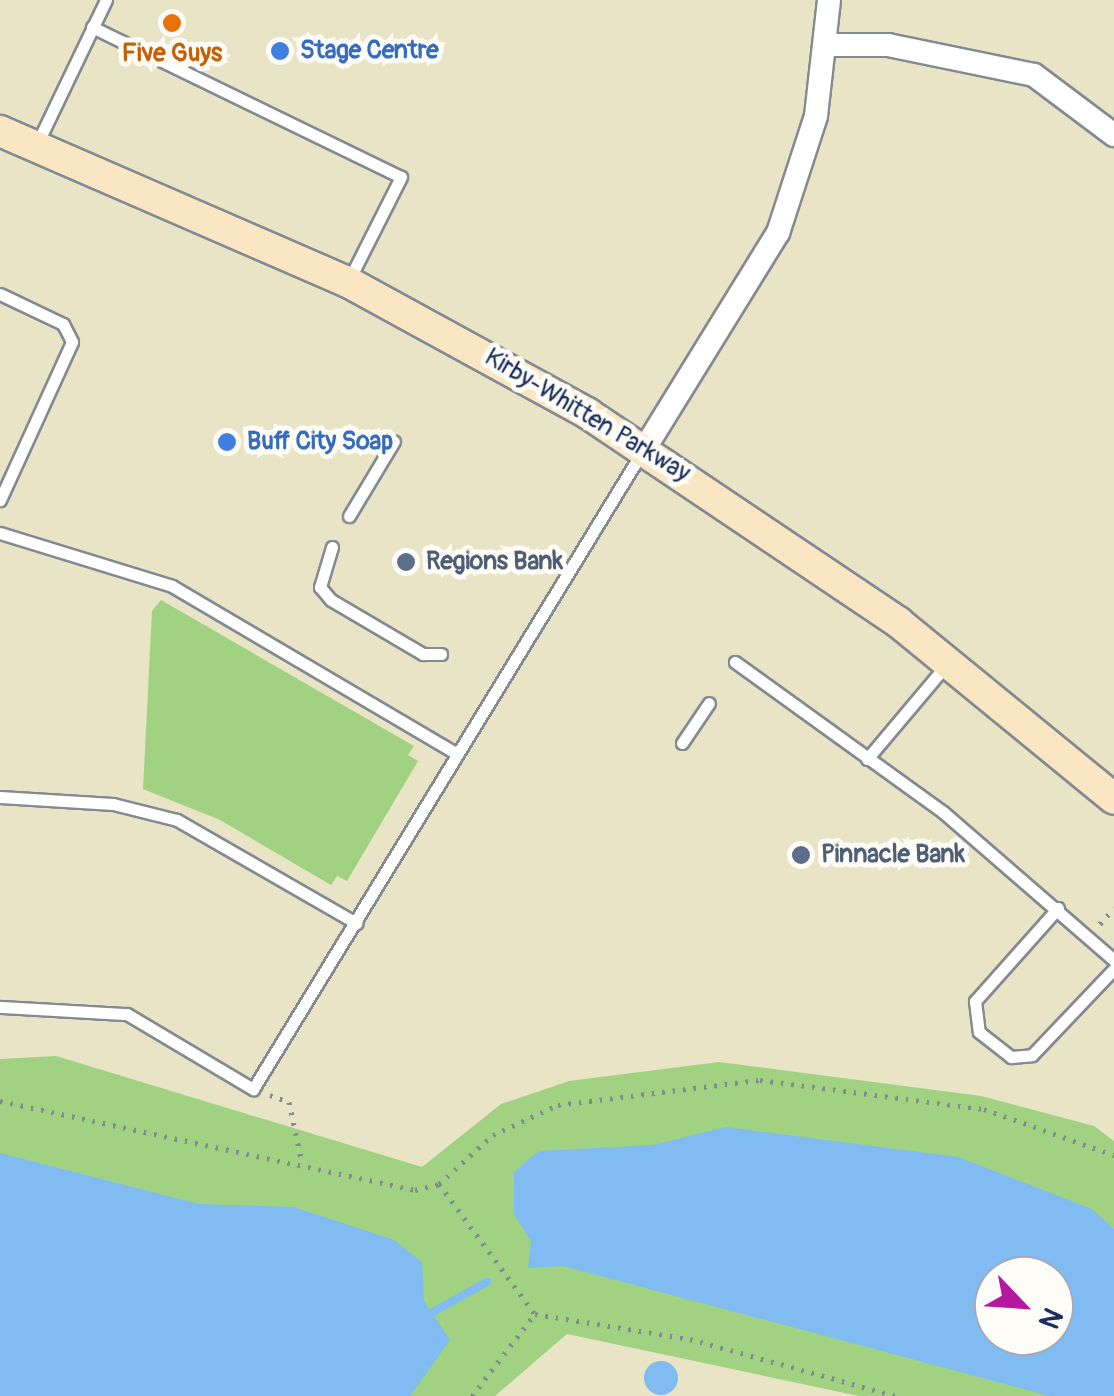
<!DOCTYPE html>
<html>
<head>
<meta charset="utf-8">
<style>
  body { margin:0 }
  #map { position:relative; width:1114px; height:1396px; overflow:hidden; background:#e9e4c5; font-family:Pangolin,sans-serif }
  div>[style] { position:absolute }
  .green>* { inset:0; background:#a0d281 }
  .water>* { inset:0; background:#80bbf2 }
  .round { border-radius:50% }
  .stream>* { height:8px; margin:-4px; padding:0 4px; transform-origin:4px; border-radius:4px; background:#80bbf2 }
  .path>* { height:5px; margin-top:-2.5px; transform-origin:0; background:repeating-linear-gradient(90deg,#828a92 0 2.5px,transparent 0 10.5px) }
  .roads { filter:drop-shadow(2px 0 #828a92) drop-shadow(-2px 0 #828a92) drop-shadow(0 2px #828a92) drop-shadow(0 -2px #828a92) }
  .lane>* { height:11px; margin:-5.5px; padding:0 5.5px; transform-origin:5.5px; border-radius:5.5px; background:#fff }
  .street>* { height:22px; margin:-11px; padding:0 11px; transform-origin:11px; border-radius:11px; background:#fff }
  .secondary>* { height:30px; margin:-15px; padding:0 15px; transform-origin:15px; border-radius:15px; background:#fbe6c4 }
  .dots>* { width:28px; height:28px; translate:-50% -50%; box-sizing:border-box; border:5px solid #fdfcf7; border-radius:50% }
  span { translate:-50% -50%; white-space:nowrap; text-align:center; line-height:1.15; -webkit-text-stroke:10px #fdfcf7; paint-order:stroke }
  .shop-label { font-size:25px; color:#366cbe; font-weight:700 }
  .left { translate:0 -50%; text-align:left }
  .food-label { font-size:25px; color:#c56008; font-weight:700 }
  .street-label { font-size:25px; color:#1b2f5e }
  .service-label { font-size:25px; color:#4e5e75; font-weight:700 }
  .north { position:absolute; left:974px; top:1256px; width:100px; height:100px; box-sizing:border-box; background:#fdfcf7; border:2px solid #a3aaba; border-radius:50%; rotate:115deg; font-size:28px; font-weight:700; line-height:40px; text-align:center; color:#1b2f5e }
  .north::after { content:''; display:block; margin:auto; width:35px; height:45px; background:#b5179e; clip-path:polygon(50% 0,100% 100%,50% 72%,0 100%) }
</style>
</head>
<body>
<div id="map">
  <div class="green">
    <div style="clip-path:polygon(161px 600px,414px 746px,408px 755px,418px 761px,347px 881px,337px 876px,331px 885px,220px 820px,143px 789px,152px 611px)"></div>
    <div style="clip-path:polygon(evenodd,56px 1056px,422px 1167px,501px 1104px,569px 1081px,719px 1062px,981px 1096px,1094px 1126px,1114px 1141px,1114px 1396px,859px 1396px,567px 1334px,495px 1396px,0 1396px,0 1059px,56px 1056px,994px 1276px,1054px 1276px,1054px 1336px,994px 1336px,994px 1276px)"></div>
  </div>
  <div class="water">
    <div style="clip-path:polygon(evenodd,726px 1127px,958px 1157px,1092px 1209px,1114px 1229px,1114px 1396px,1050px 1396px,563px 1266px,528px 1268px,531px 1241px,514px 1214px,514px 1172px,539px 1151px,653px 1145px,726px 1127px,1054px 1276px,1054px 1336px,994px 1336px,994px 1276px,1054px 1276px)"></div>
    <div style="clip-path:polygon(0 1153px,199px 1204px,294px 1207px,394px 1240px,422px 1262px,424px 1301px,450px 1340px,410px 1396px,0 1396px)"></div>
    <div class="round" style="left:644px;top:1361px;width:34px;height:34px"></div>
  </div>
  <div class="stream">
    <div style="left:433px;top:1312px;width:62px;rotate:-29.1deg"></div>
  </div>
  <div class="path">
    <div style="left:1100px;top:924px;width:21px;rotate:-49deg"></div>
    <div style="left:270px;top:1095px;width:20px;rotate:20deg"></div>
    <div style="left:289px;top:1102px;width:61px;rotate:77.8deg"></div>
    <div style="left:0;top:1101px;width:424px;rotate:12.1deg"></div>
    <div style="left:415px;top:1190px;width:25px;rotate:-14deg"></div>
    <div style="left:439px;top:1184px;width:73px;rotate:-42.2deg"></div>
    <div style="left:493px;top:1135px;width:72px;rotate:-24.8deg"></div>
    <div style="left:558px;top:1105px;width:204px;rotate:-7.1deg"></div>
    <div style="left:760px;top:1080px;width:226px;rotate:7.4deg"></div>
    <div style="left:984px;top:1109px;width:138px;rotate:19.5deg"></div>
    <div style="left:439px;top:1184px;width:162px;rotate:53.6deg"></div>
    <div style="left:472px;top:1396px;width:103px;rotate:-52.5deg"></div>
    <div style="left:535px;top:1314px;width:157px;rotate:9.2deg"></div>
    <div style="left:690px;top:1339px;width:214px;rotate:15.5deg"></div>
  </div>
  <div class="roads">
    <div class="lane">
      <div style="left:92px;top:27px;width:343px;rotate:25.9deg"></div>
      <div style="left:401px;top:177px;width:118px;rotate:116.8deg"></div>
      <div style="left:36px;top:146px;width:162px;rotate:-64.4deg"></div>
      <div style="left:0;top:294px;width:70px;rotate:25.5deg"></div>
      <div style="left:63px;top:324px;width:20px;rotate:63deg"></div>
      <div style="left:72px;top:342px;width:174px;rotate:114.5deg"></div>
      <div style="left:349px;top:516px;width:87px;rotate:-59deg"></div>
      <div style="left:0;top:533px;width:180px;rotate:17.1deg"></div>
      <div style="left:172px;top:586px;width:329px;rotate:30.5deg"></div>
      <div style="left:332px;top:547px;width:42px;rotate:106.7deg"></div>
      <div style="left:320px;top:587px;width:17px;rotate:50deg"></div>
      <div style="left:331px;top:600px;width:107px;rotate:30.4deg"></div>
      <div style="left:423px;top:654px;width:18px"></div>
      <div style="left:735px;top:662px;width:256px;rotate:35.8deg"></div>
      <div style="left:943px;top:812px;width:226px;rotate:40.9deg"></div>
      <div style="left:682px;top:743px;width:48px;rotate:-56deg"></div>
      <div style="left:867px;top:759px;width:124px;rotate:-49.9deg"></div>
      <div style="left:0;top:797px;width:113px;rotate:3.5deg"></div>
      <div style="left:113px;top:804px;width:66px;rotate:14deg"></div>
      <div style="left:177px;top:820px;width:207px;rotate:29.9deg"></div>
      <div style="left:1058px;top:908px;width:125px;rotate:131.7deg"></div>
      <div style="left:975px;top:1001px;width:31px;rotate:83deg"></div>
      <div style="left:979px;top:1032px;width:41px;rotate:38deg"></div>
      <div style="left:1011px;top:1057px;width:21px;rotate:-5deg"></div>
      <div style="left:1032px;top:1055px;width:119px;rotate:-46.4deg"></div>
      <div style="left:0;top:1007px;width:127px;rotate:3.2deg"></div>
      <div style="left:127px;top:1014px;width:147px;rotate:30.8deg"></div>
      <div style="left:253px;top:1089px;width:746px;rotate:-58.59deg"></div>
    </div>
    <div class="street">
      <div style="left:829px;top:45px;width:59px"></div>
      <div style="left:888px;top:45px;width:149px;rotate:11.6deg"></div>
      <div style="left:1034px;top:75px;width:100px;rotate:36.9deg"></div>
      <div style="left:645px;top:448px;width:253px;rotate:-58.3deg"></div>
      <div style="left:778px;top:233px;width:123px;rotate:-72deg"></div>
      <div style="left:816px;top:116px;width:117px;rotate:-83.6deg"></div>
    </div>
    <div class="secondary">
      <div style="left:0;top:131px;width:379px;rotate:23.5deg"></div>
      <div style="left:348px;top:282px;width:273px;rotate:28.7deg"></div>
      <div style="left:587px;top:413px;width:375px;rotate:33.9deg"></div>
      <div style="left:898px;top:622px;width:279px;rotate:39.3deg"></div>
    </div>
  </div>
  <div class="dots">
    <div style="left:172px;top:23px;background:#e8710a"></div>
    <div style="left:280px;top:51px;background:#3f7fe0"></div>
    <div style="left:227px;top:442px;background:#3f7fe0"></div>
    <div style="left:406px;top:562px;background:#5c6f8a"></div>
    <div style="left:801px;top:855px;background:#5c6f8a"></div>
  </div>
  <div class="shop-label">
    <span class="left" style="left:300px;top:51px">Stage Centre</span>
    <span class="left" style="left:247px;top:442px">Buff City Soap</span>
  </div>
  <div class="food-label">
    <span style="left:172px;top:54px">Five Guys</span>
  </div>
  <div class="street-label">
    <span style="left:587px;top:416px;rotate:31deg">Kirby-Whitten Parkway</span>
  </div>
  <div class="service-label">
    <span class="left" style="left:426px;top:562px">Regions Bank</span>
    <span class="left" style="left:821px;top:855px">Pinnacle Bank</span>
  </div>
  <div class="north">N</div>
</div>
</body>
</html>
